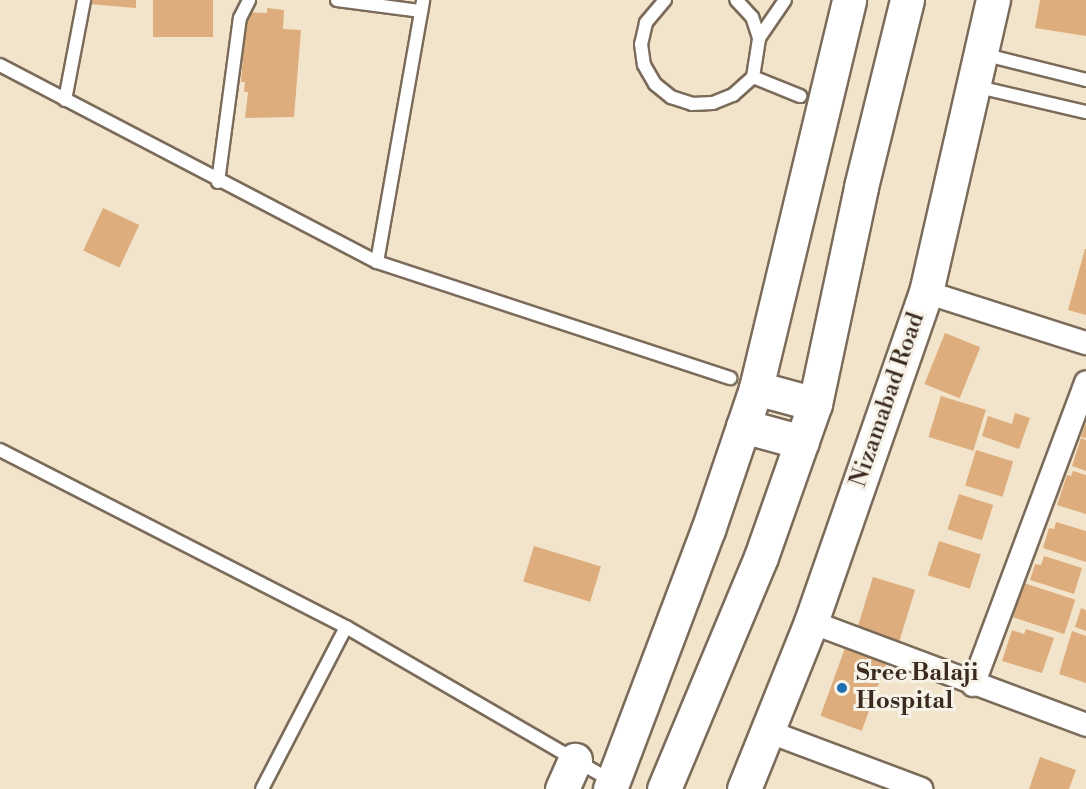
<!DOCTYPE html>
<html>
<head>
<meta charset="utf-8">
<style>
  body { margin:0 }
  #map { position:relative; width:1086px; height:789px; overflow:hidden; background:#f2e4ca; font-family:"Libre Bodoni",serif }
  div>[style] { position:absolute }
  .building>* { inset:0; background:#dead7d; transform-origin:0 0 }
  .roads { filter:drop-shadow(2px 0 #7b6b5a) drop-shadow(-2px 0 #7b6b5a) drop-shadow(0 2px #7b6b5a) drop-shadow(0 -2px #7b6b5a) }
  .lane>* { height:12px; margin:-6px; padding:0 6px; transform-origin:6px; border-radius:6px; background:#fff }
  .street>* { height:22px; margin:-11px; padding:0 11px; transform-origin:11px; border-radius:11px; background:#fff }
  .secondary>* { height:33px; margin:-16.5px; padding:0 16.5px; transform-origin:16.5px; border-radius:16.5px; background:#fff }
  .highway>* { height:33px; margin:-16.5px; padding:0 16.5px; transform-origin:16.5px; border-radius:16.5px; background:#fff }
  .dots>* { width:16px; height:16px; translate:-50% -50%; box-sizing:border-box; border:3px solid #f7f3e8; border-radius:50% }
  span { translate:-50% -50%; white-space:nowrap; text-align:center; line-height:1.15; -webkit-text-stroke:6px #f7f3e8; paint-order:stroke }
  .street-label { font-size:24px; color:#3b2a1e }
  .poi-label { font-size:24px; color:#3b2a1e; font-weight:700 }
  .left { translate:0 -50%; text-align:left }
</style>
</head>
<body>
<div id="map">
  <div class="building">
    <div style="clip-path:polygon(89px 0,136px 0,136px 8px,89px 4px)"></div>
    <div style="left:153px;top:0;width:60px;height:37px"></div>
    <div style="clip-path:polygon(1040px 0,1086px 0,1086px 36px,1035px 28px)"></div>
    <div style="clip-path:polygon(267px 8px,284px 10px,283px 29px,301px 30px,294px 117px,245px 118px,248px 92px,244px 92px,245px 82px,241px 82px,246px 12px,267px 13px)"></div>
    <div style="left:103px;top:208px;width:40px;height:47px;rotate:25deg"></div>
    <div style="clip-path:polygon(1085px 249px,1086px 249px,1086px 315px,1068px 310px)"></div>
    <div style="left:945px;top:333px;width:38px;height:55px;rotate:22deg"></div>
    <div style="left:941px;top:396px;width:47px;height:43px;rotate:17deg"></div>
    <div style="clip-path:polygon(1015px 413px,1030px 418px,1019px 449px,982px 436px,988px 416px,1012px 424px)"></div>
    <div style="clip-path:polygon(1086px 422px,1086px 438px,1081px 437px)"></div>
    <div style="clip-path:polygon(1081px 438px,1086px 440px,1086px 471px,1072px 466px)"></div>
    <div style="left:976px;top:450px;width:39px;height:37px;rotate:17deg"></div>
    <div style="clip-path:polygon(1073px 471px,1086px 475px,1086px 514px,1057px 505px,1067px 475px,1071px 476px)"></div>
    <div style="left:959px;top:494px;width:36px;height:37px;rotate:18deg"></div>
    <div style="clip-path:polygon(1056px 522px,1086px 531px,1086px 562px,1043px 548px,1049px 528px,1054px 529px)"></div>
    <div style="left:939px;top:541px;width:44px;height:36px;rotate:18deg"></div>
    <div style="left:534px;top:546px;width:70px;height:37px;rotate:17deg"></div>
    <div style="clip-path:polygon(1044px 556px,1082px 568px,1074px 594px,1030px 580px,1035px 564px,1041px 565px)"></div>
    <div style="left:873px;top:577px;width:44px;height:55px;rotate:17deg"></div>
    <div style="left:1024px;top:583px;width:54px;height:36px;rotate:18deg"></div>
    <div style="clip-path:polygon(1081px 608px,1086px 610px,1086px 631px,1075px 627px)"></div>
    <div style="clip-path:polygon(1026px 629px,1054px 638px,1042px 673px,1002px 661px,1012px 630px,1024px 634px)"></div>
    <div style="clip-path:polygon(1072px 631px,1086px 636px,1086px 683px,1059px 674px)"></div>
    <div style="left:845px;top:648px;width:44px;height:72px;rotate:20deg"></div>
    <div style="clip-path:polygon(1040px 757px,1076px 770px,1069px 789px,1029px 789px)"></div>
  </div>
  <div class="roads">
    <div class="lane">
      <div style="left:337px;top:0;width:85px;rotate:7.5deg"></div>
      <div style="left:665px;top:0;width:30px;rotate:130deg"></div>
      <div style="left:646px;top:23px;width:22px;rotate:103deg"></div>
      <div style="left:641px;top:44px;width:21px;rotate:82deg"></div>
      <div style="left:644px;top:65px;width:22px;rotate:60deg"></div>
      <div style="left:655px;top:84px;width:21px;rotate:39deg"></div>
      <div style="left:671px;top:97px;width:22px;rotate:18deg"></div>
      <div style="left:692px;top:104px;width:21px;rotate:-3deg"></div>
      <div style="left:713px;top:103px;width:22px;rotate:-22deg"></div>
      <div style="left:733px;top:95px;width:27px;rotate:-42deg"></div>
      <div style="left:753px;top:77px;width:39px;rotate:-81deg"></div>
      <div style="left:759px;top:38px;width:22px;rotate:-108deg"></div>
      <div style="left:752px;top:17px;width:23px;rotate:-133deg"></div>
      <div style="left:759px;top:38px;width:46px;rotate:-55.6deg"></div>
      <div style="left:982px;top:54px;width:107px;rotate:14deg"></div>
      <div style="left:0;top:65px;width:425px;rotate:27.6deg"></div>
      <div style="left:377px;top:262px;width:372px;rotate:18.2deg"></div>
      <div style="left:753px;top:77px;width:51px;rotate:22deg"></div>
      <div style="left:974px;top:86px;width:115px;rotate:13.1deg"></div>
      <div style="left:65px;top:100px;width:102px;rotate:-79.2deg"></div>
      <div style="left:218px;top:182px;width:165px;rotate:-82.4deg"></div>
      <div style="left:240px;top:18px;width:20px;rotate:-63deg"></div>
      <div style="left:377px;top:262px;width:266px;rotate:-80deg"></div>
      <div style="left:0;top:450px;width:389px;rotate:27.1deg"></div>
      <div style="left:346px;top:627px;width:307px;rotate:30.1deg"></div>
      <div style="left:262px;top:789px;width:182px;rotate:-62.6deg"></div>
    </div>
    <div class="street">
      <div style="left:926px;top:292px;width:168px;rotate:17.7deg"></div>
      <div style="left:811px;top:622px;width:294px;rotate:20.5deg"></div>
      <div style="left:973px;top:685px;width:323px;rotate:-69.5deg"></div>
      <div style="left:767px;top:731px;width:165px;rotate:20.6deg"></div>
    </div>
    <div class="secondary">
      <div style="left:562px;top:789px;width:32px;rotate:-66deg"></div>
      <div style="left:744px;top:789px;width:180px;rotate:-68.1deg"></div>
      <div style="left:811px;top:622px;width:349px;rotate:-70.8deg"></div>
      <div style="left:926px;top:292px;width:300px;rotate:-77.1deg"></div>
    </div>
    <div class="highway">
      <div style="left:756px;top:388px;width:61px;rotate:15.2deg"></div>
      <div style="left:743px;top:426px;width:61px;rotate:15.2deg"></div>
      <div style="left:610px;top:789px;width:277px;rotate:-69.3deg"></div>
      <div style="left:708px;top:530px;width:150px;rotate:-71.3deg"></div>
      <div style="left:756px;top:388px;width:399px;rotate:-76.5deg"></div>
      <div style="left:664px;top:789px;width:251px;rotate:-67.3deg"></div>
      <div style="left:761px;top:557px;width:162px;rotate:-70.6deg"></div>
      <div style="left:815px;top:404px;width:222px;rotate:-78deg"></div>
      <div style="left:861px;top:187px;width:193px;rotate:-76.2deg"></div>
    </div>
  </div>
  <div class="dots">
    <div style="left:842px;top:688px;background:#1f6fb2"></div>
  </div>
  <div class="street-label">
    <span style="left:888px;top:400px;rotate:-71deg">Nizamabad Road</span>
  </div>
  <div class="poi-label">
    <span class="left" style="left:856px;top:688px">Sree Balaji<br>Hospital</span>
  </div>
</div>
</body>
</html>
